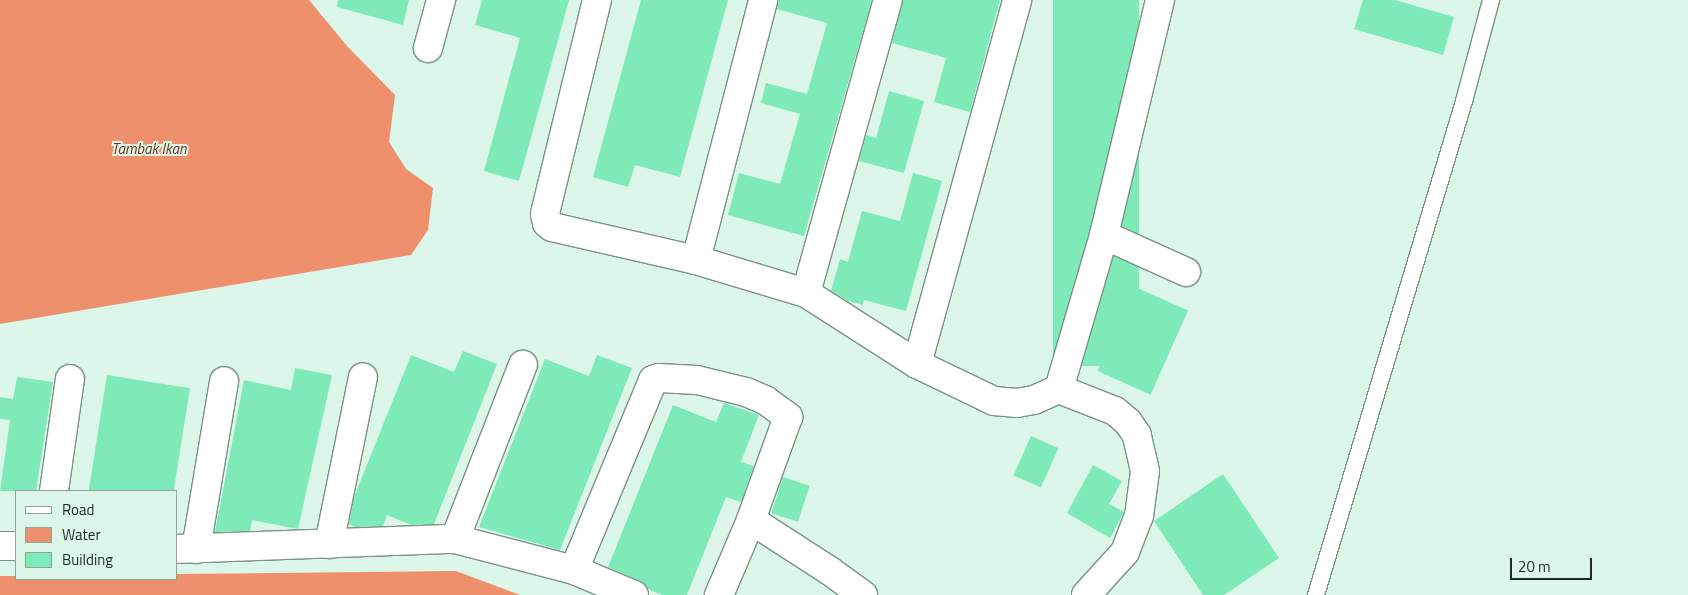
<!DOCTYPE html>
<html>
<head>
<meta charset="utf-8">
<style>
  body { margin:0 }
  #map { position:relative; width:1688px; height:595px; overflow:hidden; background:#dcf7e9; font-family:"Titillium Web",sans-serif }
  div>[style] { position:absolute }
  .water>* { inset:0; background:#ee906c }
  .building>* { inset:0; background:#7eeab7; transform-origin:0 0 }
  .roads { filter:drop-shadow(1px 0 #799284) drop-shadow(-1px 0 #799284) drop-shadow(0 1px #799284) drop-shadow(0 -1px #799284) }
  .service>* { height:16px; margin:-8px; padding:0 8px; transform-origin:8px; border-radius:8px; background:#fff }
  .minor>* { height:28px; margin:-14px; padding:0 14px; transform-origin:14px; border-radius:14px; background:#fff }
  span { translate:-50% -50%; white-space:nowrap; text-align:center; line-height:1.15; -webkit-text-stroke:4px #dcf7e9; paint-order:stroke }
  .water-label { font-size:15px; color:#6c3119; font-style:italic }
  .legend { position:absolute; left:15px; top:490px; width:162px; height:90px; box-sizing:border-box; background:#dcf7e9; border:1px solid #90a59a; margin:0; padding:6px 9px; list-style:none; font-size:15px; color:#1f2924 }
  .legend li { display:flex; align-items:center; gap:10px; height:25px }
  .legend b { width:25px; border:1px solid #90a59a }
  .scale { position:absolute; left:1510px; top:558px; width:82px; height:22px; box-sizing:border-box; border:2px solid #1f2924; border-top:0; padding-left:6px; font-size:15px; line-height:18px; white-space:nowrap; color:#1f2924; -webkit-text-stroke:4px #dcf7e9; paint-order:stroke }
</style>
</head>
<body>
<div id="map">
  <div class="water">
    <div style="clip-path:polygon(0 0,309px 0,347px 46px,395px 95px,389px 142px,406px 169px,433px 188px,428px 230px,411px 255px,0 324px)"></div>
    <div style="clip-path:polygon(456px 571px,520px 595px,0 595px,0 576px,16px 576px,16px 579px,176px 579px,176px 574px)"></div>
  </div>
  <div class="building">
    <div style="clip-path:polygon(338px 0,409px 0,403px 25px,337px 7px)"></div>
    <div style="clip-path:polygon(482px 0,569px 0,519px 181px,484px 171px,520px 38px,475px 25px)"></div>
    <div style="clip-path:polygon(641px 0,728px 0,680px 177px,635px 165px,628px 187px,593px 177px)"></div>
    <div style="clip-path:polygon(778px 0,872px 0,804px 236px,728px 215px,739px 173px,780px 184px,800px 114px,761px 103px,766px 83px,807px 94px,827px 23px,777px 9px)"></div>
    <div style="clip-path:polygon(903px 0,1000px 0,970px 112px,934px 102px,946px 58px,892px 43px)"></div>
    <div style="left:1053px;top:0;width:86px;height:366px"></div>
    <div style="clip-path:polygon(1363px 0,1395px 0,1454px 17px,1443px 55px,1354px 29px)"></div>
    <div style="clip-path:polygon(889px 91px,924px 101px,904px 173px,859px 161px,866px 135px,876px 138px)"></div>
    <div style="clip-path:polygon(913px 173px,942px 181px,906px 311px,864px 300px,863px 305px,848px 301px,831px 291px,840px 259px,848px 262px,862px 211px,900px 221px)"></div>
    <div style="left:1135px;top:287px;width:58px;height:92px;rotate:24deg"></div>
    <div style="clip-path:polygon(463px 351px,497px 364px,434px 524px,411px 525px,387px 515px,383px 526px,355px 527px,349px 524px,354px 497px,411px 355px,454px 372px)"></div>
    <div style="clip-path:polygon(597px 355px,632px 368px,560px 550px,479px 527px,545px 359px,589px 376px)"></div>
    <div style="clip-path:polygon(295px 368px,332px 375px,298px 529px,252px 520px,250px 531px,215px 532px,244px 380px,291px 390px)"></div>
    <div style="left:107px;top:375px;width:84px;height:117px;rotate:9deg"></div>
    <div style="clip-path:polygon(17px 377px,53px 382px,36px 491px,0 491px,10px 420px,0 419px,0 397px,13px 399px)"></div>
    <div style="clip-path:polygon(724px 403px,759px 415px,741px 462px,754px 466px,741px 502px,726px 497px,687px 595px,662px 595px,648px 589px,640px 581px,608px 567px,673px 405px,716px 422px)"></div>
    <div style="left:1031px;top:436px;width:30px;height:43px;rotate:24deg"></div>
    <div style="clip-path:polygon(1093px 465px,1122px 481px,1109px 504px,1124px 512px,1110px 538px,1067px 513px)"></div>
    <div style="clip-path:polygon(1223px 474px,1279px 558px,1224px 595px,1203px 595px,1154px 521px)"></div>
    <div style="left:783px;top:477px;width:28px;height:38px;rotate:18deg"></div>
  </div>
  <div class="roads">
    <div class="service">
      <div style="left:1316px;top:595px;width:516px;rotate:-73.32deg"></div>
      <div style="left:1464px;top:101px;width:105px;rotate:-75deg"></div>
    </div>
    <div class="minor">
      <div style="left:597px;top:0;width:220px;rotate:103.7deg"></div>
      <div style="left:545px;top:214px;width:9px;rotate:77deg"></div>
      <div style="left:547px;top:223px;width:6px;rotate:39deg"></div>
      <div style="left:552px;top:227px;width:148px;rotate:12.9deg"></div>
      <div style="left:696px;top:260px;width:115px;rotate:16.7deg"></div>
      <div style="left:806px;top:293px;width:132px;rotate:32.6deg"></div>
      <div style="left:917px;top:364px;width:85px;rotate:25.7deg"></div>
      <div style="left:994px;top:401px;width:23px;rotate:5deg"></div>
      <div style="left:1017px;top:403px;width:17px;rotate:-10deg"></div>
      <div style="left:1034px;top:400px;width:27px;rotate:-24deg"></div>
      <div style="left:428px;top:48px;width:50px;rotate:-74.8deg"></div>
      <div style="left:1104px;top:235px;width:90px;rotate:24.3deg"></div>
      <div style="left:696px;top:260px;width:268px;rotate:-75.5deg"></div>
      <div style="left:806px;top:293px;width:304px;rotate:-74.4deg"></div>
      <div style="left:917px;top:364px;width:377px;rotate:-74.6deg"></div>
      <div style="left:54px;top:491px;width:113px;rotate:-81.9deg"></div>
      <div style="left:751px;top:520px;width:94px;rotate:32.8deg"></div>
      <div style="left:830px;top:571px;width:41px;rotate:36deg"></div>
      <div style="left:455px;top:539px;width:187px;rotate:-68.7deg"></div>
      <div style="left:329px;top:544px;width:170px;rotate:-78.5deg"></div>
      <div style="left:0;top:546px;width:16px"></div>
      <div style="left:176px;top:549px;width:279px;rotate:-2.1deg"></div>
      <div style="left:455px;top:539px;width:123px;rotate:14.6deg"></div>
      <div style="left:196px;top:549px;width:170px;rotate:-80.5deg"></div>
      <div style="left:634px;top:595px;width:65px;rotate:-157.4deg"></div>
      <div style="left:574px;top:570px;width:206px;rotate:-67.4deg"></div>
      <div style="left:653px;top:380px;width:6px;rotate:-18deg"></div>
      <div style="left:659px;top:378px;width:38px;rotate:3deg"></div>
      <div style="left:697px;top:380px;width:50px;rotate:13.8deg"></div>
      <div style="left:746px;top:392px;width:21px;rotate:23deg"></div>
      <div style="left:765px;top:400px;width:29px;rotate:36deg"></div>
      <div style="left:788px;top:417px;width:109px;rotate:109.8deg"></div>
      <div style="left:751px;top:520px;width:82px;rotate:113.1deg"></div>
      <div style="left:1086px;top:595px;width:58px;rotate:-47.8deg"></div>
      <div style="left:1125px;top:552px;width:39px;rotate:-69deg"></div>
      <div style="left:1139px;top:516px;width:45px;rotate:-82.4deg"></div>
      <div style="left:1145px;top:471px;width:37px;rotate:-103deg"></div>
      <div style="left:1137px;top:435px;width:16px;rotate:-125deg"></div>
      <div style="left:1128px;top:422px;width:17px;rotate:-140deg"></div>
      <div style="left:1115px;top:411px;width:60px;rotate:-158.6deg"></div>
      <div style="left:1059px;top:389px;width:160px;rotate:-73.7deg"></div>
      <div style="left:1104px;top:235px;width:242px;rotate:-76.6deg"></div>
    </div>
  </div>
  <div class="water-label">
    <span style="left:149px;top:149px">Tambak Ikan</span>
  </div>
  <ul class="legend">
  <li><b style="height:6px;background:#fff"></b>Road</li>
  <li><b style="height:14px;background:#ee906c"></b>Water</li>
  <li><b style="height:14px;background:#7eeab7"></b>Building</li>
  </ul>
  <div class="scale">20 m</div>
</div>
</body>
</html>
